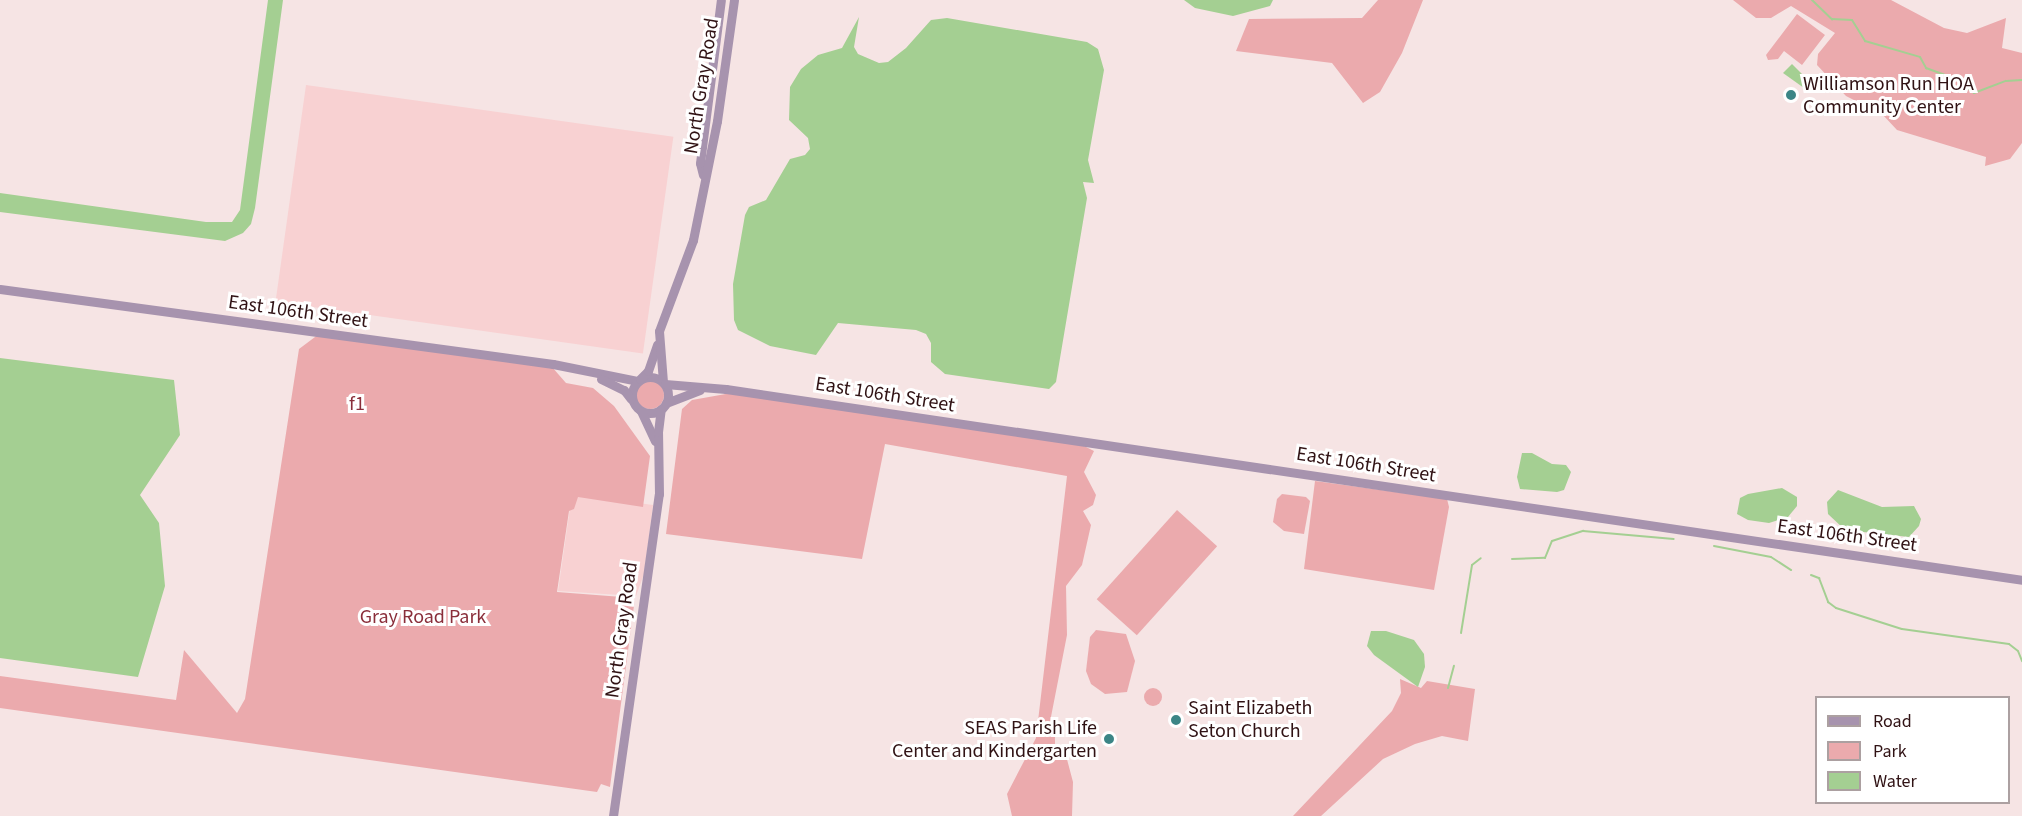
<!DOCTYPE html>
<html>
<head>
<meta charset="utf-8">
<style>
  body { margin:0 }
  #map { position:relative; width:2022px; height:816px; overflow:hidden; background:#f6e4e4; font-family:"Source Sans 3",sans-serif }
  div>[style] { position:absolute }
  .built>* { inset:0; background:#f8d1d2; transform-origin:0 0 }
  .green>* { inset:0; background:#ebaaad; transform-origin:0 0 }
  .round { border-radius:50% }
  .water>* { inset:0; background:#a4cf92 }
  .stream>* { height:2px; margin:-1px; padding:0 1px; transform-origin:1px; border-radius:1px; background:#a4cf92 }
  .tertiary>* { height:9px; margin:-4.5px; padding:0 4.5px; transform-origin:4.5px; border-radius:4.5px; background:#a793ae }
  .tertiary>.ring { margin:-4.5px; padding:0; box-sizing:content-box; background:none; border:9px solid #a793ae; border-radius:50% }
  .dots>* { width:16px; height:16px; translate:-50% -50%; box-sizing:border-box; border:3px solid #fff; border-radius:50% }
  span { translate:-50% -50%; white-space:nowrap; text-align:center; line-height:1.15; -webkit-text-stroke:6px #fff; paint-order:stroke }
  .poi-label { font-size:20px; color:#301214 }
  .left { translate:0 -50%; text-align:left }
  .right { translate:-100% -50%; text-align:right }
  .street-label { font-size:20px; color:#301214 }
  .park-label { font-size:20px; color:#8a2e3a }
  .legend { position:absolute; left:1815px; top:696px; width:195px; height:108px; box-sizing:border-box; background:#fff; border:2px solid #aca0a1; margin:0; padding:8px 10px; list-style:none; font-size:18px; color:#301214 }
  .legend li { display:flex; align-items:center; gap:12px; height:30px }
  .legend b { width:30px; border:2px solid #aca0a1 }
</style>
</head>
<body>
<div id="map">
  <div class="built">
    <div style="left:306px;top:85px;width:371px;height:219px;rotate:8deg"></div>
    <div style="clip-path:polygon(572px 494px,653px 505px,644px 574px,636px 596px,558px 591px)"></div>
  </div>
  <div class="green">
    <div style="clip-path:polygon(1378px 0,1423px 0,1402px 53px,1380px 92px,1363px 103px,1332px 63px,1236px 51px,1249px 19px,1362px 18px)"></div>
    <div style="clip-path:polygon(1733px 0,1891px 0,1944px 28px,1967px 33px,2006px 18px,2002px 48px,2022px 53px,2022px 143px,2010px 159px,1985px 166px,1986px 157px,1897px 130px,1883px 115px,1846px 96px,1817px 65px,1818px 54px,1835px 33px,1791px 6px,1771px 18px,1756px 18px)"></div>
    <div style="clip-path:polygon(1797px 14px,1825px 35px,1802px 65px,1784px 51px,1778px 59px,1768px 60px,1766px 55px)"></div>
    <div style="clip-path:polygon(319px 334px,552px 367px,566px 383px,593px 388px,614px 406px,650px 456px,643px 507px,578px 497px,574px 509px,569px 511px,557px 592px,635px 598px,610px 787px,601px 784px,597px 792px,0 708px,0 676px,176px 700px,184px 650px,237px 713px,245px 699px,299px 349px)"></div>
    <div class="round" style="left:636px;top:381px;width:28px;height:28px"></div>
    <div style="clip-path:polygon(737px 392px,1084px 446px,1094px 451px,1084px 472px,1096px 495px,1093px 505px,1083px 511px,1091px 525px,1082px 565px,1066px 586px,1067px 635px,1049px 727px,1055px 731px,1055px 751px,1064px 748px,1073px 782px,1072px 816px,1012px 816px,1007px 794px,1036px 738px,1067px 476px,885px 444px,862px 559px,666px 534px,682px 409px,692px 400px)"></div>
    <div style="clip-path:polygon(1315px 481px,1447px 499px,1449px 507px,1434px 590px,1304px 569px)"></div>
    <div style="clip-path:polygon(1282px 494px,1306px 497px,1310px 501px,1304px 534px,1284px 531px,1273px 522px,1277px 499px)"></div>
    <div style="left:1177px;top:510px;width:54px;height:120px;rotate:42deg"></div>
    <div style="clip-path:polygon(1096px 630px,1126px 634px,1135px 661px,1127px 692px,1105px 694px,1091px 684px,1086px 671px,1090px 637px)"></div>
    <div style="clip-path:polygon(1400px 679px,1421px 688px,1427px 681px,1475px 689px,1468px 741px,1442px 736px,1415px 744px,1383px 759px,1321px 816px,1293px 816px,1392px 711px,1401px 693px)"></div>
    <div class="round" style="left:1144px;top:688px;width:18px;height:18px"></div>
  </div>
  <div class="water">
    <div style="clip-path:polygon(268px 0,283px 0,255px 208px,251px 224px,243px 233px,225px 241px,0 212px,0 193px,206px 222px,232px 222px,240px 210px)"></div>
    <div style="clip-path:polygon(1184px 0,1273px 0,1270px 6px,1233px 16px,1195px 8px)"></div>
    <div style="clip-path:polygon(859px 17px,854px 47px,858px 54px,879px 63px,888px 62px,906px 48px,931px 20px,947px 18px,1087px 42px,1098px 49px,1104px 70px,1088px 160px,1094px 183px,1083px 182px,1087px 198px,1056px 382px,1049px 389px,945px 374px,931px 362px,931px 343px,926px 334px,916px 330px,838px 323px,816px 355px,770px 346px,738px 330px,734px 320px,733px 284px,745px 215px,749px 207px,766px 200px,790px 159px,805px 155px,810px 149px,808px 138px,789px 120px,790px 87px,801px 69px,818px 55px,842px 48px)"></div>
    <div style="clip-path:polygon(1792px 64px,1810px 82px,1804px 88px,1783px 73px)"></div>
    <div style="clip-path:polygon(0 358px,174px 380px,180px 435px,140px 495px,159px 523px,165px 586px,138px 677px,0 658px)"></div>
    <div style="clip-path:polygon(1522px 453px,1532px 453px,1552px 464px,1566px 465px,1571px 472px,1564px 490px,1557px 492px,1520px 489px,1517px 477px)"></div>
    <div style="clip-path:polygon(1782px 488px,1797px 497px,1797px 506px,1788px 517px,1769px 523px,1748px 520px,1737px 514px,1740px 498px,1748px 494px)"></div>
    <div style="clip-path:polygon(1838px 490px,1882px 507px,1914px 506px,1921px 519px,1919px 526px,1909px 537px,1845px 530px,1828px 514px,1827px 502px)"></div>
    <div style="clip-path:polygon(1371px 631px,1386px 631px,1414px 640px,1424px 654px,1425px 667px,1418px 687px,1374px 655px,1367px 646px)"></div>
  </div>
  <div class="stream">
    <div style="left:1812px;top:0;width:28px;rotate:44deg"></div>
    <div style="left:1832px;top:19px;width:20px;rotate:3deg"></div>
    <div style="left:1852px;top:20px;width:25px;rotate:58deg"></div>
    <div style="left:1865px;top:41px;width:57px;rotate:16.2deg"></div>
    <div style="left:1920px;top:57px;width:13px;rotate:61deg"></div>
    <div style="left:1926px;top:68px;width:30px;rotate:20deg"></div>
    <div style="left:1954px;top:78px;width:25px;rotate:37deg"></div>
    <div style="left:1974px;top:93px;width:34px;rotate:-21deg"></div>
    <div style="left:2006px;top:81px;width:16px;rotate:-4deg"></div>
    <div style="left:1714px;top:546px;width:58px;rotate:10.9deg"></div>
    <div style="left:1771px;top:557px;width:24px;rotate:33deg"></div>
    <div style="left:1512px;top:559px;width:33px;rotate:-2deg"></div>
    <div style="left:1545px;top:558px;width:18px;rotate:-68deg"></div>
    <div style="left:1552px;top:541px;width:33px;rotate:-18deg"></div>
    <div style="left:1583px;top:531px;width:91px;rotate:5deg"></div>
    <div style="left:1811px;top:575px;width:9px;rotate:21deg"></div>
    <div style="left:1819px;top:578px;width:26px;rotate:69deg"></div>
    <div style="left:1828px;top:602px;width:10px;rotate:37deg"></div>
    <div style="left:1836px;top:608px;width:69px;rotate:17.7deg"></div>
    <div style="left:1902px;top:629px;width:108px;rotate:8deg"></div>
    <div style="left:2009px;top:644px;width:11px;rotate:38deg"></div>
    <div style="left:2018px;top:651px;width:11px;rotate:68deg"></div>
    <div style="left:1461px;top:633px;width:69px;rotate:-80.8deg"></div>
    <div style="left:1472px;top:565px;width:11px;rotate:-38deg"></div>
    <div style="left:1448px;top:688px;width:23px;rotate:-75deg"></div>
  </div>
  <div class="tertiary">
    <div style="left:703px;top:175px;width:12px;rotate:-104deg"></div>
    <div style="left:700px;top:163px;width:164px;rotate:-82.7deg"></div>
    <div style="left:0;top:289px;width:558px;rotate:7.72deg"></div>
    <div style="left:553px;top:364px;width:87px;rotate:11.3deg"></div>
    <div class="ring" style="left:632px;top:377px;width:27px;height:27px"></div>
    <div style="left:601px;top:379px;width:25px;rotate:26deg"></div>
    <div style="left:624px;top:390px;width:11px;rotate:52deg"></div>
    <div style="left:640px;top:379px;width:11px;rotate:-45deg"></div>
    <div style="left:648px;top:371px;width:28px;rotate:-71deg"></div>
    <div style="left:663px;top:382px;width:51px;rotate:-94.5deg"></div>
    <div style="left:659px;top:331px;width:97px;rotate:-69.5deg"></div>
    <div style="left:693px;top:240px;width:121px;rotate:-78.6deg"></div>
    <div style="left:717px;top:121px;width:122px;rotate:-82deg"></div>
    <div style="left:665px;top:384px;width:61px;rotate:4.7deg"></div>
    <div style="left:726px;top:389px;width:1310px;rotate:8.38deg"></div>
    <div style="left:666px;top:403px;width:36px;rotate:-21deg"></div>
    <div style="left:641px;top:411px;width:33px;rotate:65deg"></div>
    <div style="left:613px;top:816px;width:325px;rotate:-81.9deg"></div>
    <div style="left:659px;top:494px;width:62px;rotate:-90.9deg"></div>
    <div style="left:658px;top:432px;width:23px;rotate:-83deg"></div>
  </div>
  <div class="dots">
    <div style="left:1791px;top:95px;background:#3c8586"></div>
    <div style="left:1176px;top:720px;background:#3c8586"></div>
    <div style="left:1109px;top:739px;background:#3c8586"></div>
  </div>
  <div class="poi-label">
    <span class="left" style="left:1803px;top:96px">Williamson Run HOA<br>Community Center</span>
    <span class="left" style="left:1188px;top:720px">Saint Elizabeth<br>Seton Church</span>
    <span class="right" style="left:1097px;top:740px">SEAS Parish Life<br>Center and Kindergarten</span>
  </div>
  <div class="street-label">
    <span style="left:702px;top:86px;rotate:-81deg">North Gray Road</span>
    <span style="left:298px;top:312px;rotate:8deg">East 106th Street</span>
    <span style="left:885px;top:395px;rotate:9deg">East 106th Street</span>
    <span style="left:1366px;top:465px;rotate:9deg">East 106th Street</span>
    <span style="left:1847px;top:536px;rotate:8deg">East 106th Street</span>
    <span style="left:622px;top:630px;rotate:-82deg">North Gray Road</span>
  </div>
  <div class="park-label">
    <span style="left:357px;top:404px">f1</span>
    <span style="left:423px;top:617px">Gray Road Park</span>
  </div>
  <ul class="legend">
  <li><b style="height:8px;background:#a793ae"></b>Road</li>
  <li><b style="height:16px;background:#ebaaad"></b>Park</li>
  <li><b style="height:16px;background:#a4cf92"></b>Water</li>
  </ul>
</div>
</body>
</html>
